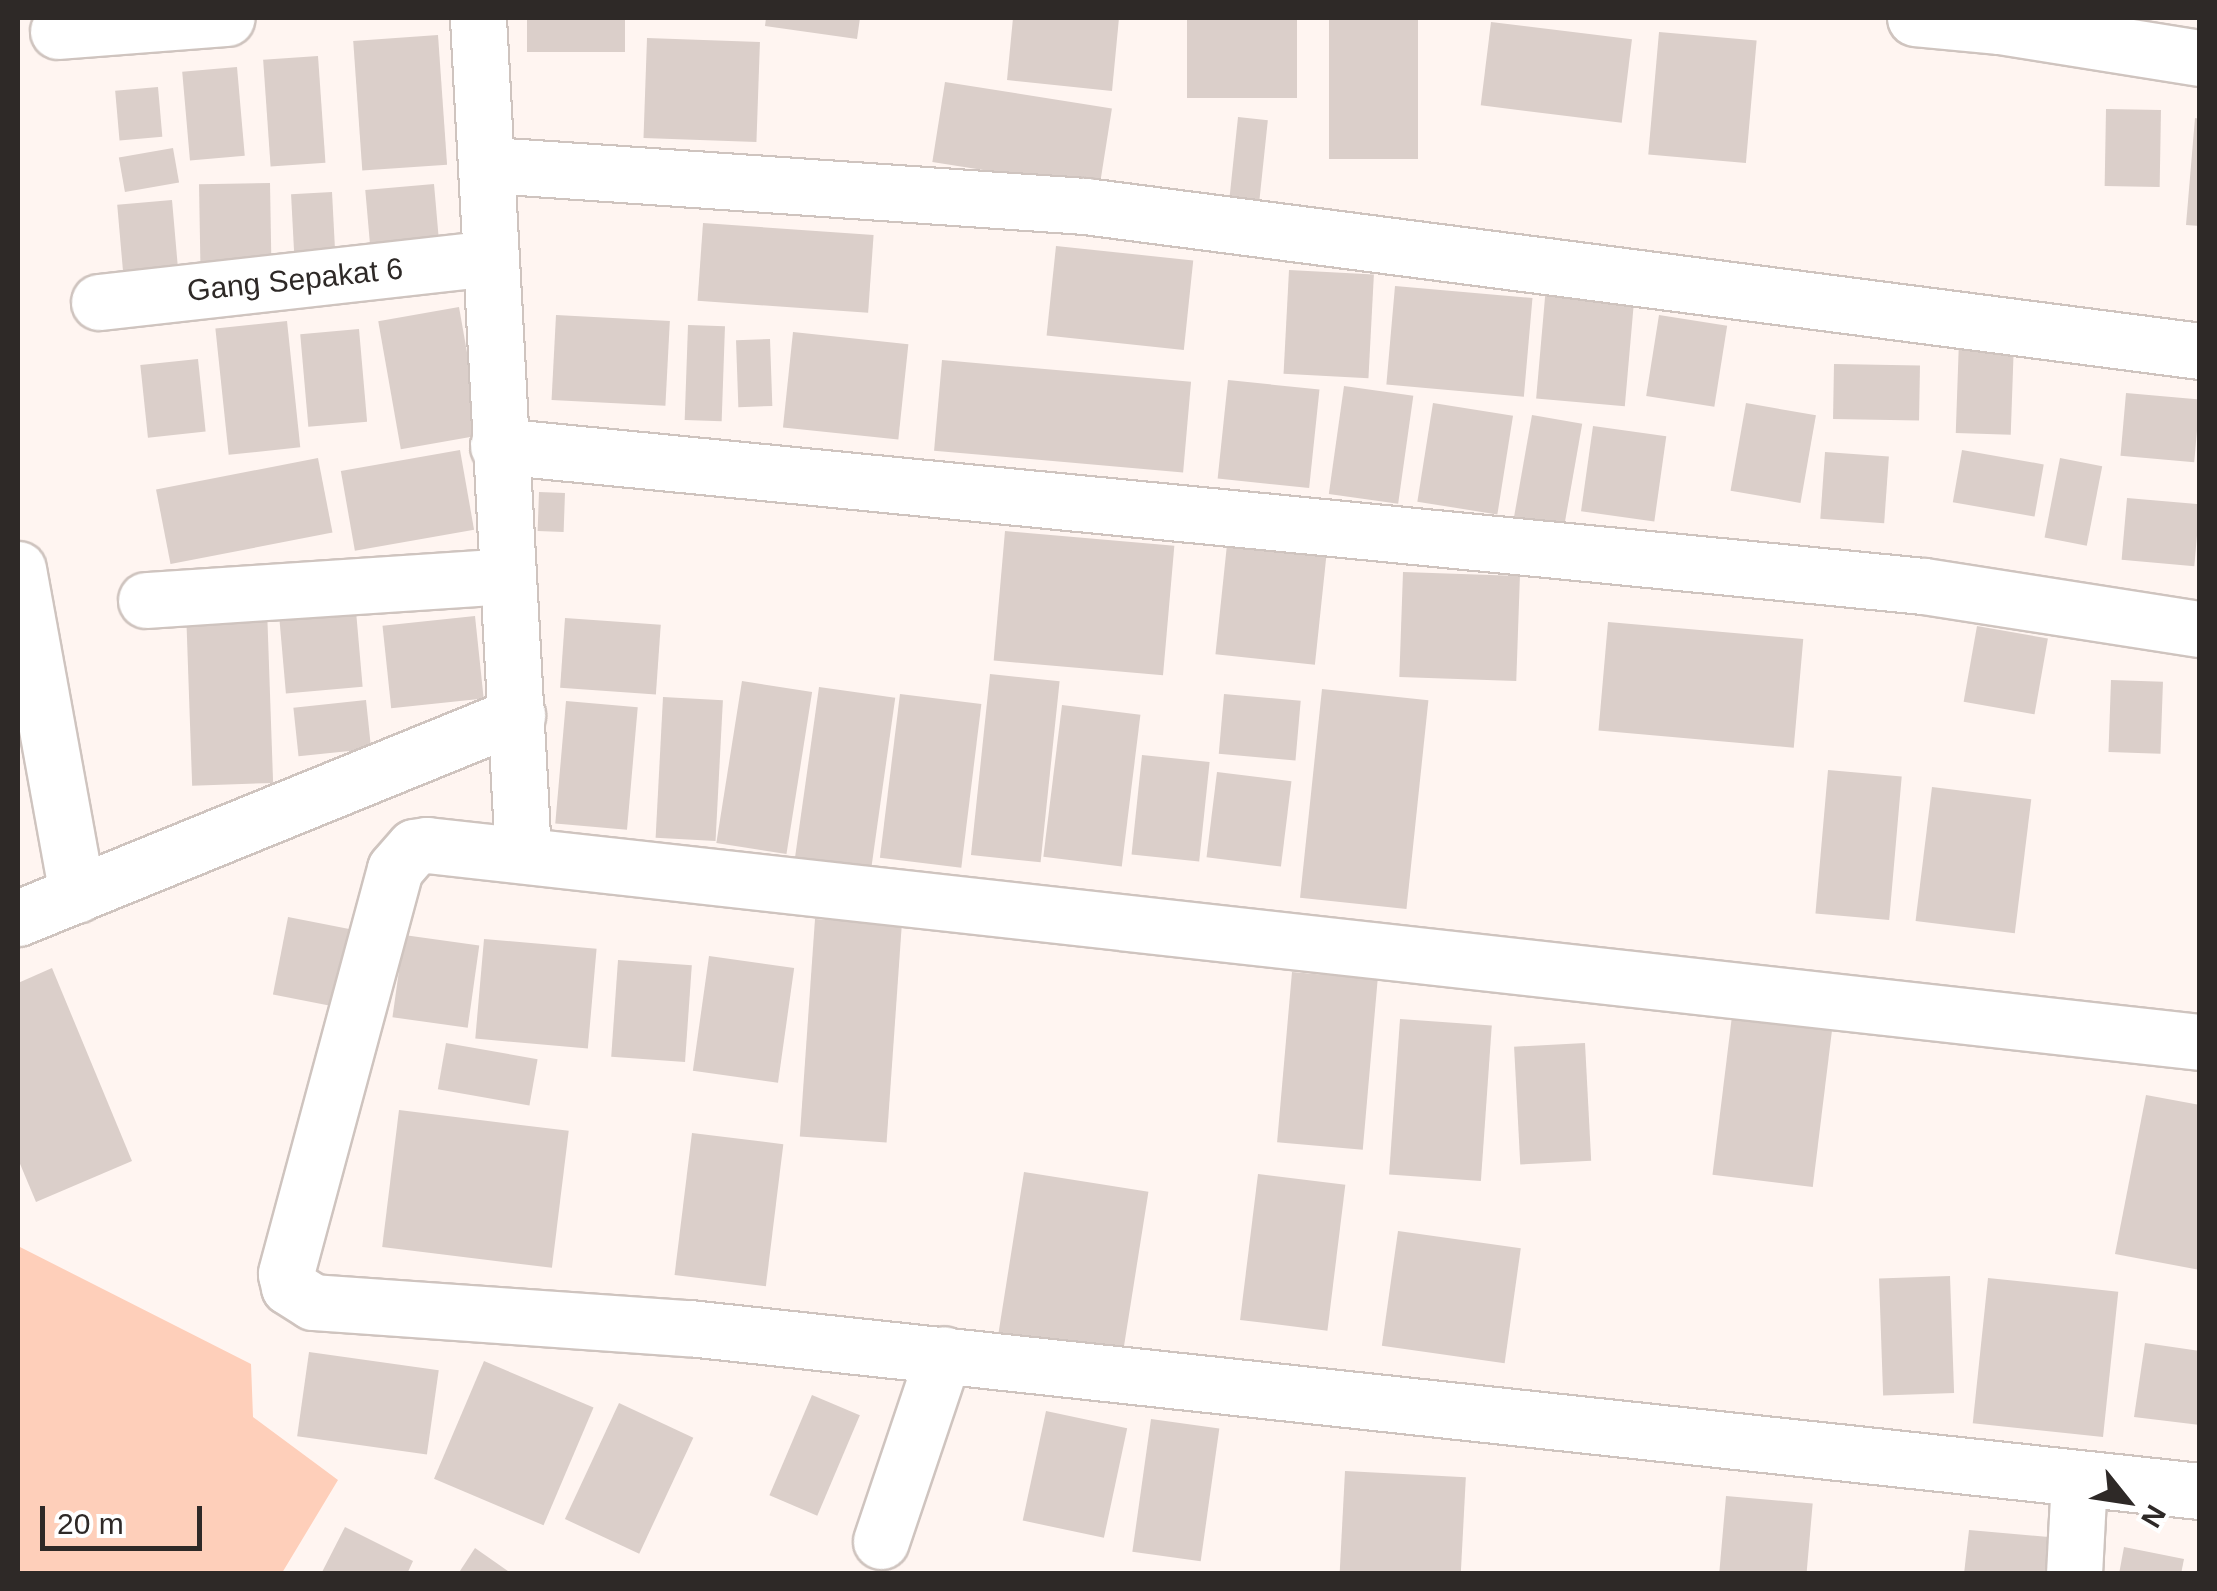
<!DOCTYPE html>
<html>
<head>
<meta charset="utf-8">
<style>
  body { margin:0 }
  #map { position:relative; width:2217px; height:1591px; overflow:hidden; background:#fff5f1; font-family:Helvetica,sans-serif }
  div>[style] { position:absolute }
  .green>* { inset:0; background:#fecfba }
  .building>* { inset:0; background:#dbcfca; transform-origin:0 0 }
  .roads { filter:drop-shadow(2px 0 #cfc4bf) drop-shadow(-2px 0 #cfc4bf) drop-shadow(0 2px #cfc4bf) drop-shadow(0 -2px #cfc4bf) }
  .minor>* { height:55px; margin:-27.5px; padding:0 27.5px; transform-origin:27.5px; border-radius:27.5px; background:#fff }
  span { translate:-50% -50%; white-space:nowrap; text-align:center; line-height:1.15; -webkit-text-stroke:8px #fff; paint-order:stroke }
  .street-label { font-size:30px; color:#2e2927 }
  .frame { position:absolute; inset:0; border:20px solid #2e2927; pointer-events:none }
  .north { position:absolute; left:2077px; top:1451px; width:100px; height:100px; -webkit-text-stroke:8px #fff; paint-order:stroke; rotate:120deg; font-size:28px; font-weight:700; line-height:40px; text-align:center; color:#2e2927 }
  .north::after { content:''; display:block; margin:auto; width:35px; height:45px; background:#2e2927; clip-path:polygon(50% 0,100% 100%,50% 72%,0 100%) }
  .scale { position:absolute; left:40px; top:1506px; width:162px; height:45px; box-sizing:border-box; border:5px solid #2e2927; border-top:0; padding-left:12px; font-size:30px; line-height:35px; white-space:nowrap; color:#2e2927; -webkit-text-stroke:8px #fff; paint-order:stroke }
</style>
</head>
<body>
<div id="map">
  <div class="green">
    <div style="clip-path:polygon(18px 1246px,251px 1364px,253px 1417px,338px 1480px,282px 1573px,18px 1573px)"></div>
  </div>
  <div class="building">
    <div style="left:527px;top:18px;width:98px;height:34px"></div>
    <div style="clip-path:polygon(766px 18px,860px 18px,857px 39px,765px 26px)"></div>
    <div style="clip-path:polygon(1013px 18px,1119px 18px,1112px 91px,1007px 80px)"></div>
    <div style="left:1187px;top:18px;width:110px;height:80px"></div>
    <div style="left:1329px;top:18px;width:89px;height:141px"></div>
    <div style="left:1491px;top:22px;width:142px;height:84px;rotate:7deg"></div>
    <div style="left:1659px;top:32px;width:98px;height:123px;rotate:5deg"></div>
    <div style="left:438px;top:35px;width:130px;height:85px;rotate:86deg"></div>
    <div style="left:647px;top:38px;width:113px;height:100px;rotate:2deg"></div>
    <div style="left:318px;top:56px;width:107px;height:55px;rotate:86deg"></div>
    <div style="left:237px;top:67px;width:89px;height:55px;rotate:85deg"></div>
    <div style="left:945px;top:82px;width:169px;height:81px;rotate:9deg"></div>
    <div style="left:158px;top:87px;width:50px;height:43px;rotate:85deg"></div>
    <div style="left:2106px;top:109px;width:55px;height:77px;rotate:1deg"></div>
    <div style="left:1238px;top:117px;width:30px;height:102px;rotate:6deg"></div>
    <div style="clip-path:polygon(2195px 118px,2200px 119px,2200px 226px,2186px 225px)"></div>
    <div style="left:173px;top:148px;width:35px;height:55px;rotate:80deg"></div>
    <div style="left:270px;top:183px;width:86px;height:71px;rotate:89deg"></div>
    <div style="left:434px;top:184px;width:69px;height:69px;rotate:85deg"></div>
    <div style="left:332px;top:192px;width:67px;height:41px;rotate:87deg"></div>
    <div style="left:172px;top:200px;width:78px;height:55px;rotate:85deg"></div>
    <div style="left:703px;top:223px;width:171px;height:78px;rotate:4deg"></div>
    <div style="left:1056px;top:246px;width:138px;height:90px;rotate:6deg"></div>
    <div style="left:1289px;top:270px;width:85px;height:104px;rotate:3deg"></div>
    <div style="left:1395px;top:286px;width:138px;height:99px;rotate:5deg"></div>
    <div style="left:1546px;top:286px;width:89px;height:113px;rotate:5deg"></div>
    <div style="left:459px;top:307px;width:130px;height:82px;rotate:80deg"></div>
    <div style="left:556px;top:315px;width:114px;height:85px;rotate:3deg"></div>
    <div style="left:1659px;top:315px;width:69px;height:82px;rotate:9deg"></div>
    <div style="left:287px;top:321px;width:127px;height:72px;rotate:84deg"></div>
    <div style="left:688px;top:325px;width:37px;height:95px;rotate:2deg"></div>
    <div style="left:359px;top:329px;width:93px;height:59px;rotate:85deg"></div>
    <div style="left:793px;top:332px;width:116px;height:96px;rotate:6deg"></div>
    <div style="left:770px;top:339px;width:67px;height:34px;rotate:88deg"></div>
    <div style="left:1959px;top:340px;width:55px;height:93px;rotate:2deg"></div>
    <div style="left:198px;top:359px;width:73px;height:58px;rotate:84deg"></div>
    <div style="left:942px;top:360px;width:250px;height:91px;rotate:5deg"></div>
    <div style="left:1834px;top:364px;width:86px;height:55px;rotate:1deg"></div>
    <div style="left:1228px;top:380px;width:92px;height:99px;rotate:6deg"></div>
    <div style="left:1344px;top:386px;width:70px;height:109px;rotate:8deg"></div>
    <div style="left:2126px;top:393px;width:74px;height:63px;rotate:5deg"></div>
    <div style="left:1433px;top:403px;width:81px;height:100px;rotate:9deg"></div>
    <div style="left:1746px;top:403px;width:71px;height:89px;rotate:10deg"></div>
    <div style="left:1532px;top:415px;width:51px;height:114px;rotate:10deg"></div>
    <div style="left:1593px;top:426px;width:74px;height:86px;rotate:8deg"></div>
    <div style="left:460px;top:450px;width:81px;height:121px;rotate:80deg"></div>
    <div style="left:1962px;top:450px;width:83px;height:53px;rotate:10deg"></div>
    <div style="left:1825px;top:452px;width:64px;height:67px;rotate:4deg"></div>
    <div style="left:318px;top:458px;width:76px;height:165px;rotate:79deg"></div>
    <div style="left:2060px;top:458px;width:43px;height:81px;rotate:11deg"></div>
    <div style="left:539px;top:492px;width:26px;height:39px;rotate:2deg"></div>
    <div style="left:2127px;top:498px;width:73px;height:62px;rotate:5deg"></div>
    <div style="left:1005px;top:531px;width:170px;height:130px;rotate:5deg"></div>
    <div style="left:1228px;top:535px;width:100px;height:120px;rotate:6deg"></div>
    <div style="left:1403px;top:572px;width:117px;height:105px;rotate:2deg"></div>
    <div style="left:267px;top:608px;width:175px;height:81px;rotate:88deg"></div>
    <div style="left:356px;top:611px;width:76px;height:77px;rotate:85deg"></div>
    <div style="left:475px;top:616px;width:83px;height:93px;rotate:84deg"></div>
    <div style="left:565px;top:618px;width:96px;height:70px;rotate:4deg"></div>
    <div style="left:1608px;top:622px;width:196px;height:109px;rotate:5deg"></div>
    <div style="left:1977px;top:626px;width:72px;height:77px;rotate:10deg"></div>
    <div style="left:990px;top:674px;width:70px;height:182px;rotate:6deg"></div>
    <div style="left:2111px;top:680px;width:52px;height:72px;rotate:2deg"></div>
    <div style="left:742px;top:681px;width:71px;height:164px;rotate:9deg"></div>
    <div style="left:819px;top:687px;width:77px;height:173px;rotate:8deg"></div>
    <div style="left:1322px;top:689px;width:107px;height:210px;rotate:6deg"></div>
    <div style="left:900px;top:694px;width:82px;height:165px;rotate:7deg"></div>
    <div style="left:1224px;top:694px;width:77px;height:60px;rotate:5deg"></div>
    <div style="left:663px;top:697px;width:60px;height:141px;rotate:3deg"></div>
    <div style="left:366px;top:700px;width:49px;height:73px;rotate:84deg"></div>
    <div style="left:566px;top:701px;width:72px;height:123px;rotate:5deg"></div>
    <div style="left:1062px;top:705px;width:79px;height:153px;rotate:7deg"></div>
    <div style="left:1142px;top:755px;width:68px;height:100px;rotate:6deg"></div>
    <div style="left:1828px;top:770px;width:74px;height:144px;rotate:5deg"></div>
    <div style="left:1217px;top:772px;width:75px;height:86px;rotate:7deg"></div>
    <div style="left:1932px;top:787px;width:100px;height:135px;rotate:7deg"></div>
    <div style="left:288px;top:917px;width:65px;height:79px;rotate:11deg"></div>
    <div style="left:815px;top:919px;width:87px;height:218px;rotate:4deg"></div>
    <div style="left:404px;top:935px;width:76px;height:83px;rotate:8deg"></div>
    <div style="left:484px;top:939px;width:113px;height:100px;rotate:5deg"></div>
    <div style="left:709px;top:956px;width:86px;height:116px;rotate:8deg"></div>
    <div style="left:618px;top:960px;width:74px;height:97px;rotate:4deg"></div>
    <div style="clip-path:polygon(52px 968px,132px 1161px,36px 1202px,18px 1159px,18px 983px)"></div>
    <div style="left:1292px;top:972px;width:86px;height:171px;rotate:5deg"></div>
    <div style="left:1732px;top:1016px;width:101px;height:160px;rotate:7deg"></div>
    <div style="left:1400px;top:1019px;width:92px;height:156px;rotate:4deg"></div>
    <div style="left:446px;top:1043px;width:93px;height:47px;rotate:10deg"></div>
    <div style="left:1585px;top:1043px;width:118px;height:71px;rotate:87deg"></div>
    <div style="clip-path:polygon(2146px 1095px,2200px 1105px,2200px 1270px,2115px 1254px)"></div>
    <div style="left:399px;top:1110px;width:171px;height:138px;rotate:7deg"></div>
    <div style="left:692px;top:1133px;width:92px;height:143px;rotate:7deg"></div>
    <div style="left:1024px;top:1172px;width:126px;height:164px;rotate:9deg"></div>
    <div style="left:1258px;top:1174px;width:88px;height:147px;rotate:7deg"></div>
    <div style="left:1398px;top:1231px;width:124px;height:116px;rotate:8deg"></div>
    <div style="left:1950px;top:1276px;width:117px;height:71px;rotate:88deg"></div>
    <div style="left:1988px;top:1278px;width:131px;height:146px;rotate:6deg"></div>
    <div style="clip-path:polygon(2145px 1343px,2200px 1351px,2200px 1425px,2134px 1417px)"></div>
    <div style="left:309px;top:1352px;width:131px;height:85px;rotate:8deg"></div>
    <div style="left:484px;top:1361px;width:119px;height:128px;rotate:23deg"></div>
    <div style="left:812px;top:1395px;width:52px;height:109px;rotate:23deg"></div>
    <div style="left:619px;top:1403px;width:82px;height:128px;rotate:25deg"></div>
    <div style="left:1046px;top:1411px;width:83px;height:112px;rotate:12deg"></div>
    <div style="left:1151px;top:1419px;width:69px;height:134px;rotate:8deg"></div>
    <div style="left:1345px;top:1471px;width:121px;height:103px;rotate:3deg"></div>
    <div style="left:1726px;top:1496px;width:87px;height:78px;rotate:5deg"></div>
    <div style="clip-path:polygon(345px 1527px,413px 1561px,407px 1574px,321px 1574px)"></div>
    <div style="clip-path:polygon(1969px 1530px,2060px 1538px,2057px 1574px,1964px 1574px)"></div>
    <div style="clip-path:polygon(2124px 1547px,2184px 1559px,2181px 1574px,2119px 1574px)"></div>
    <div style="clip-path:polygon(475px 1548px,512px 1574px,458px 1574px)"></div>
  </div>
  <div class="roads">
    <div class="minor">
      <div style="left:478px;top:18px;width:836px;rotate:86.92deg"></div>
      <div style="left:1915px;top:18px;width:85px;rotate:5.4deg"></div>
      <div style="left:2000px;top:26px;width:8px;rotate:-83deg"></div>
      <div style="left:2000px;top:26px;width:203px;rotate:9.1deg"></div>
      <div style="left:58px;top:31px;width:169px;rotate:-4.4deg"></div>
      <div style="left:491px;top:165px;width:595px;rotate:3.95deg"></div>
      <div style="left:1085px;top:206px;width:1124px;rotate:7.41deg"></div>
      <div style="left:99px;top:302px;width:394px;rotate:-6.4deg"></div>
      <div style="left:498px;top:446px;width:1433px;rotate:5.61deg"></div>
      <div style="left:1924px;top:586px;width:279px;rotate:8.9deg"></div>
      <div style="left:18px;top:569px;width:331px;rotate:79.7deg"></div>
      <div style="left:146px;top:600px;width:360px;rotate:-3.8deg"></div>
      <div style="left:18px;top:918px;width:539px;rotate:-22.14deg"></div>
      <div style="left:2200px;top:1042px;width:1784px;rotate:-173.66deg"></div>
      <div style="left:427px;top:845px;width:13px;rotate:171deg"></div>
      <div style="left:414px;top:847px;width:29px;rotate:131deg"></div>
      <div style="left:395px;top:869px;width:419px;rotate:105.1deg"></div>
      <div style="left:286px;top:1274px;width:13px;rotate:77deg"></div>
      <div style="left:289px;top:1287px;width:28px;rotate:32deg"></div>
      <div style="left:313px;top:1302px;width:377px;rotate:4deg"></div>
      <div style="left:689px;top:1328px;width:1520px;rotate:6.16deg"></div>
      <div style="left:881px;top:1541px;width:197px;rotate:-71.4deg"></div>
      <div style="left:2074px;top:1574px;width:95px;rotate:-87deg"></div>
    </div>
  </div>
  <div class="street-label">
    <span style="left:295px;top:280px;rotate:-6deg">Gang Sepakat 6</span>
  </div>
  <div class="frame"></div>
  <div class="north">N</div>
  <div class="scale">20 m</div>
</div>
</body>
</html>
